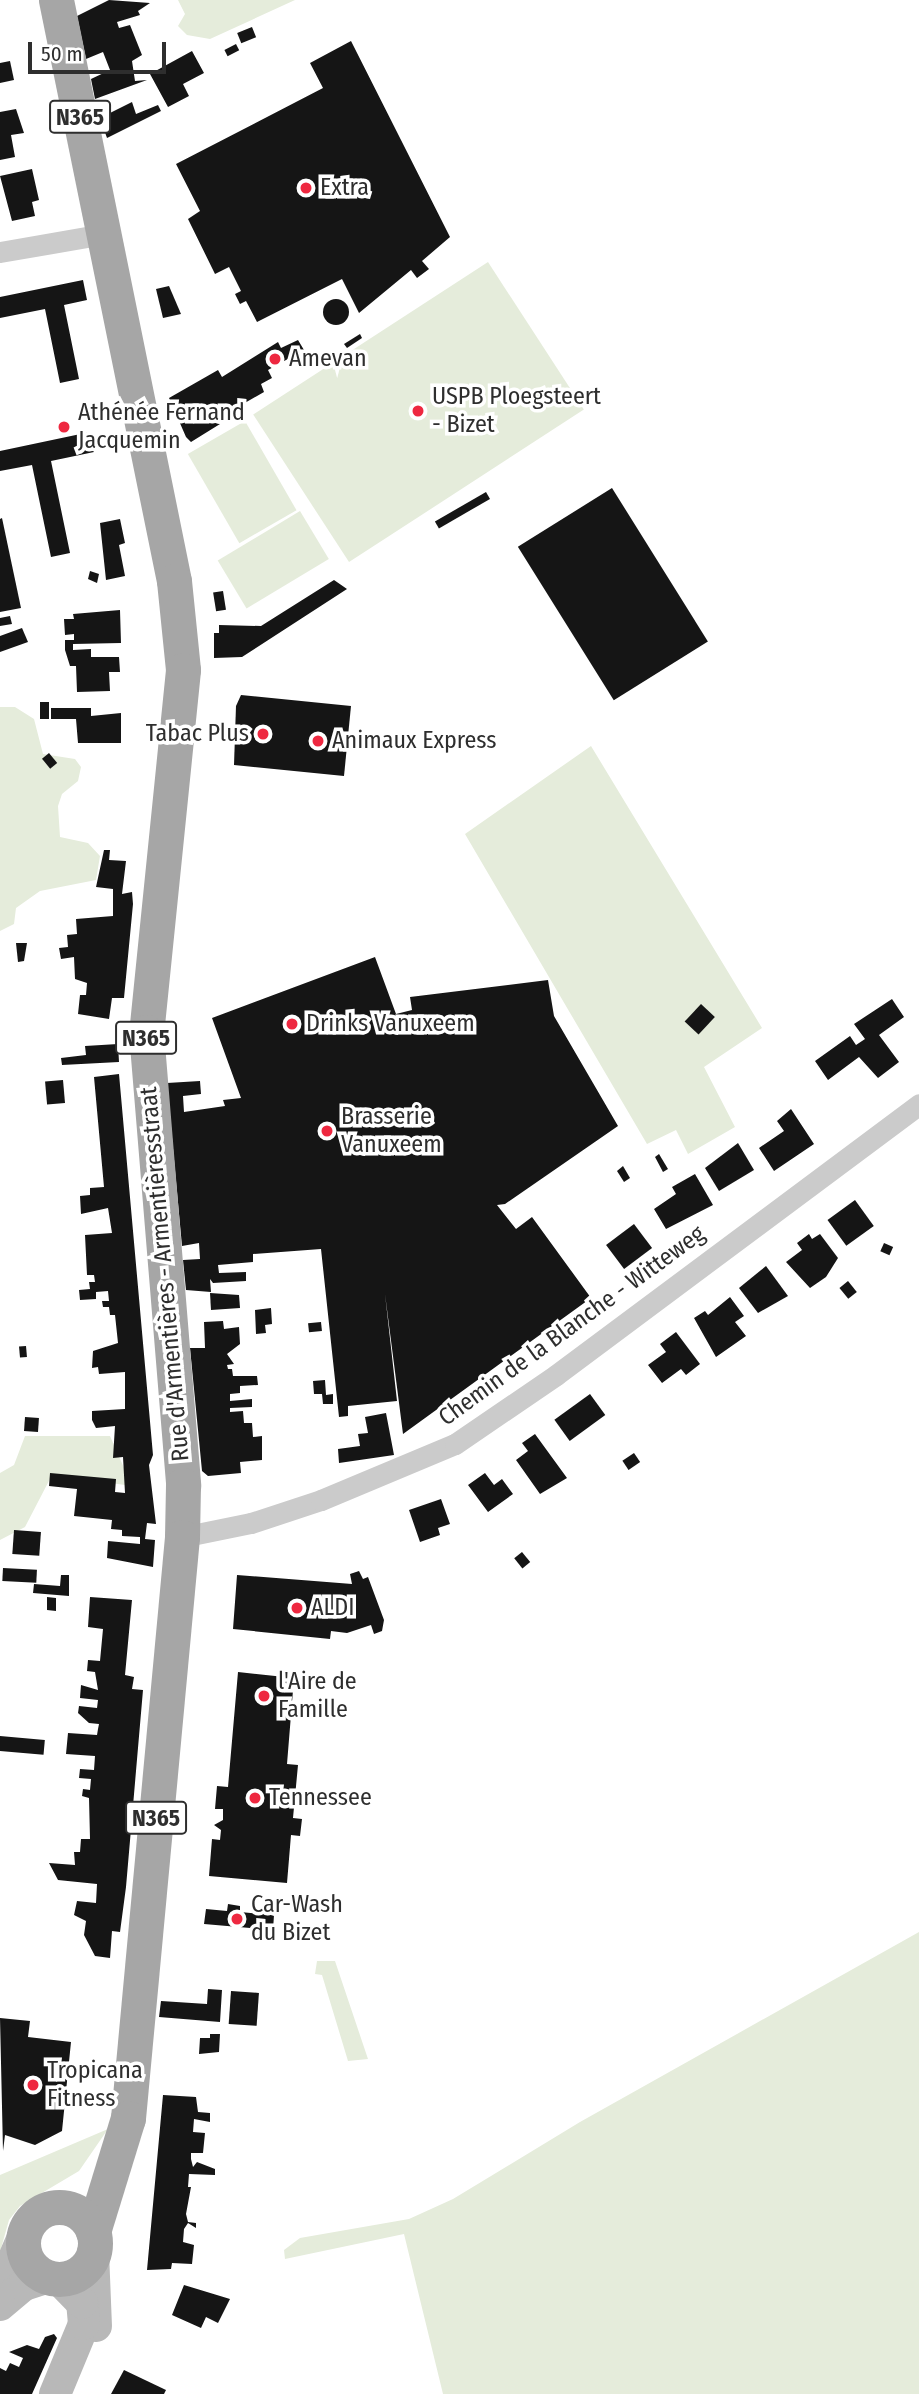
<!DOCTYPE html>
<html>
<head>
<meta charset="utf-8">
<style>
  body { margin:0 }
  #map { position:relative; width:919px; height:2394px; overflow:hidden; background:#fff; font-family:"Fira Sans Condensed",sans-serif }
  div>[style] { position:absolute }
  .green>* { inset:0; background:#e5ecdb; transform-origin:0 0 }
  .building>* { inset:0; background:#151515; transform-origin:0 0 }
  .round { border-radius:50% }
  .street>* { height:21px; margin:-10.5px; padding:0 10.5px; transform-origin:10.5px; border-radius:10.5px; background:#cbcbcb }
  .secondary>* { height:32px; margin:-16px; padding:0 16px; transform-origin:16px; border-radius:16px; background:#b8b8b8 }
  .primary>* { height:35px; margin:-17.5px; padding:0 17.5px; transform-origin:17.5px; border-radius:17.5px; background:#a6a6a6 }
  .primary>.ring { margin:-17.5px; padding:0; box-sizing:content-box; background:none; border:35px solid #a6a6a6; border-radius:50% }
  .dots>* { width:19px; height:19px; translate:-50% -50%; box-sizing:border-box; border:4px solid #fff; border-radius:50% }
  span { translate:-50% -50%; white-space:nowrap; text-align:center; line-height:1.15; -webkit-text-stroke:7px #fff; paint-order:stroke }
  .shield-label span { padding:2px 5px; background:#fff; border:2px solid; border-radius:5px; -webkit-text-stroke-width:0 }
  .shield-label { font-size:23px; color:#2e2e2e; font-weight:700 }
  .poi-label { font-size:24px; color:#2e2e2e }
  .left { translate:0 -50%; text-align:left }
  .right { translate:-100% -50%; text-align:right }
  .street-label { font-size:24px; color:#2e2e2e }
  .scale { position:absolute; left:28px; top:42px; width:138px; height:32px; box-sizing:border-box; border:4px solid #2e2e2e; border-top:0; padding-left:9px; font-size:21px; line-height:24px; white-space:nowrap; color:#2e2e2e; -webkit-text-stroke:5px #fff; paint-order:stroke }
</style>
</head>
<body>
<div id="map">
  <div class="green">
    <div style="clip-path:polygon(178px 0,295px 0,210px 39px,187px 35px,178px 26px,185px 14px)"></div>
    <div style="left:488px;top:262px;width:176px;height:280px;rotate:57deg"></div>
    <div style="left:245px;top:421px;width:103px;height:66px;rotate:60deg"></div>
    <div style="left:300px;top:511px;width:56px;height:96px;rotate:59deg"></div>
    <div style="clip-path:polygon(0 707px,15px 707px,34px 719px,43px 754px,75px 759px,81px 767px,78px 781px,62px 794px,58px 806px,60px 837px,88px 843px,100px 856px,96px 880px,40px 891px,16px 908px,14px 924px,0 931px)"></div>
    <div style="clip-path:polygon(591px 746px,762px 1028px,704px 1067px,735px 1127px,688px 1154px,676px 1130px,647px 1144px,465px 834px)"></div>
    <div style="clip-path:polygon(25px 1436px,110px 1436px,128px 1477px,125px 1485px,52px 1475px,25px 1527px,0 1540px,0 1473px,14px 1465px)"></div>
    <div style="clip-path:polygon(919px 1932px,919px 2394px,443px 2394px,404px 2234px,285px 2259px,284px 2250px,300px 2238px,409px 2219px,453px 2199px,580px 2122px)"></div>
    <div style="clip-path:polygon(317px 1961px,335px 1961px,368px 2059px,348px 2061px,322px 1975px,315px 1974px)"></div>
    <div style="clip-path:polygon(108px 2129px,79px 2171px,20px 2206px,9px 2220px,0 2252px,0 2175px)"></div>
  </div>
  <div class="building">
    <div style="clip-path:polygon(109px 0,150px 3px,138px 11px,140px 15px,117px 22px,119px 28px,130px 25px,142px 55px,132px 61px,135px 81px,147px 80px,95px 99px,91px 79px,110px 70px,103px 52px,86px 59px,77px 16px)"></div>
    <div style="left:252px;top:27px;width:11px;height:16px;rotate:68deg"></div>
    <div style="clip-path:polygon(351px 41px,450px 237px,422px 261px,429px 269px,417px 278px,411px 270px,359px 313px,342px 279px,257px 322px,246px 301px,240px 304px,235px 294px,241px 291px,229px 267px,215px 274px,188px 219px,200px 211px,176px 164px,323px 88px,310px 63px)"></div>
    <div style="left:236px;top:44px;width:7px;height:13px;rotate:63deg"></div>
    <div style="clip-path:polygon(192px 51px,204px 73px,183px 84px,189px 96px,168px 107px,150px 74px)"></div>
    <div style="clip-path:polygon(10px 61px,14px 80px,0 83px,0 63px)"></div>
    <div style="clip-path:polygon(132px 102px,136px 114px,158px 105px,161px 111px,107px 138px,100px 118px)"></div>
    <div style="clip-path:polygon(16px 109px,24px 133px,11px 135px,15px 157px,0 160px,0 112px)"></div>
    <div style="clip-path:polygon(32px 169px,39px 200px,32px 202px,35px 216px,12px 221px,0 176px)"></div>
    <div style="clip-path:polygon(83px 280px,87px 300px,64px 305px,79px 379px,60px 383px,45px 309px,0 318px,0 297px)"></div>
    <div style="clip-path:polygon(169px 286px,181px 314px,163px 318px,156px 289px)"></div>
    <div class="round" style="left:323px;top:299px;width:26px;height:26px"></div>
    <div style="clip-path:polygon(360px 334px,362px 338px,347px 348px,344px 344px)"></div>
    <div style="clip-path:polygon(298px 340px,304px 350px,268px 370px,272px 378px,261px 384px,264px 392px,217px 419px,220px 424px,191px 442px,186px 437px,169px 398px,218px 370px,222px 377px,278px 342px,281px 348px)"></div>
    <div style="clip-path:polygon(90px 432px,94px 452px,51px 461px,70px 553px,51px 557px,32px 465px,0 471px,0 451px)"></div>
    <div style="left:612px;top:488px;width:181px;height:111px;rotate:58deg"></div>
    <div style="left:486px;top:492px;width:8px;height:59px;rotate:60deg"></div>
    <div style="clip-path:polygon(2px 518px,21px 608px,0 612px,0 519px)"></div>
    <div style="clip-path:polygon(120px 519px,125px 543px,119px 545px,125px 576px,106px 580px,100px 523px)"></div>
    <div style="clip-path:polygon(90px 571px,99px 574px,97px 583px,88px 579px)"></div>
    <div style="clip-path:polygon(334px 580px,347px 589px,242px 657px,214px 658px,214px 633px,219px 633px,219px 625px,261px 626px)"></div>
    <div style="left:223px;top:591px;width:19px;height:10px;rotate:81deg"></div>
    <div style="clip-path:polygon(120px 610px,121px 643px,73px 644px,73px 650px,91px 649px,91px 657px,119px 657px,120px 672px,109px 672px,110px 691px,77px 692px,76px 666px,70px 666px,65px 650px,65px 640px,74px 640px,74px 634px,65px 635px,64px 619px,74px 619px,73px 614px)"></div>
    <div style="clip-path:polygon(10px 616px,12px 624px,0 626px,0 618px)"></div>
    <div style="clip-path:polygon(22px 628px,28px 642px,0 652px,0 636px)"></div>
    <div style="clip-path:polygon(241px 695px,351px 706px,344px 776px,234px 765px,236px 706px)"></div>
    <div style="left:40px;top:702px;width:9px;height:17px"></div>
    <div style="clip-path:polygon(51px 708px,91px 708px,91px 716px,121px 713px,121px 743px,78px 743px,76px 719px,51px 719px)"></div>
    <div style="left:49px;top:753px;width:13px;height:9px;rotate:51deg"></div>
    <div style="clip-path:polygon(104px 850px,110px 850px,109px 860px,126px 861px,122px 894px,132px 892px,133px 904px,124px 998px,112px 998px,109px 1019px,78px 1014px,80px 995px,86px 995px,87px 983px,75px 979px,74px 957px,61px 959px,59px 948px,68px 947px,67px 935px,77px 934px,76px 919px,113px 916px,113px 889px,96px 887px)"></div>
    <div style="clip-path:polygon(16px 943px,27px 943px,24px 961px,18px 962px)"></div>
    <div style="clip-path:polygon(375px 957px,396px 1014px,412px 1010px,410px 997px,548px 980px,554px 1016px,618px 1126px,505px 1204px,497px 1205px,516px 1229px,532px 1217px,591px 1298px,403px 1434px,385px 1294px,397px 1401px,348px 1406px,348px 1416px,339px 1417px,321px 1249px,253px 1254px,253px 1262px,218px 1265px,219px 1273px,246px 1272px,246px 1281px,213px 1283px,210px 1279px,211px 1292px,186px 1290px,183px 1260px,200px 1259px,199px 1243px,182px 1246px,167px 1083px,200px 1081px,201px 1094px,183px 1096px,184px 1112px,225px 1106px,223px 1100px,241px 1098px,212px 1018px)"></div>
    <div style="clip-path:polygon(892px 999px,904px 1017px,879px 1035px,899px 1062px,878px 1078px,859px 1057px,828px 1080px,815px 1061px,850px 1036px,856px 1045px,865px 1039px,854px 1024px)"></div>
    <div style="left:701px;top:1004px;width:19px;height:24px;rotate:43deg"></div>
    <div style="clip-path:polygon(118px 1044px,119px 1062px,62px 1065px,61px 1058px,86px 1055px,85px 1046px)"></div>
    <div style="clip-path:polygon(119px 1074px,153px 1455px,149px 1465px,156px 1524px,147px 1523px,145px 1539px,155px 1540px,153px 1567px,107px 1558px,108px 1541px,140px 1544px,140px 1537px,122px 1536px,122px 1530px,111px 1529px,112px 1520px,74px 1516px,77px 1489px,49px 1486px,50px 1473px,116px 1479px,115px 1492px,125px 1493px,123px 1457px,113px 1458px,115px 1426px,96px 1428px,92px 1420px,92px 1411px,125px 1409px,125px 1372px,99px 1374px,98px 1367px,92px 1368px,93px 1351px,118px 1343px,115px 1315px,110px 1315px,109px 1307px,103px 1307px,102px 1301px,109px 1301px,108px 1291px,96px 1292px,96px 1299px,80px 1300px,79px 1290px,90px 1289px,89px 1282px,95px 1282px,94px 1275px,87px 1275px,85px 1235px,112px 1233px,108px 1208px,81px 1214px,80px 1196px,90px 1195px,90px 1188px,104px 1187px,94px 1077px)"></div>
    <div style="left:63px;top:1080px;width:23px;height:18px;rotate:85deg"></div>
    <div style="clip-path:polygon(791px 1109px,814px 1144px,774px 1171px,759px 1148px,784px 1131px,777px 1121px)"></div>
    <div style="clip-path:polygon(738px 1143px,754px 1170px,719px 1191px,705px 1168px)"></div>
    <div style="clip-path:polygon(659px 1154px,668px 1169px,663px 1172px,655px 1157px)"></div>
    <div style="clip-path:polygon(623px 1166px,630px 1178px,624px 1182px,617px 1171px)"></div>
    <div style="clip-path:polygon(695px 1174px,713px 1205px,666px 1229px,654px 1209px,676px 1194px,672px 1187px)"></div>
    <div style="left:855px;top:1200px;width:32px;height:34px;rotate:54deg"></div>
    <div style="left:634px;top:1224px;width:30px;height:35px;rotate:53deg"></div>
    <div style="clip-path:polygon(809px 1234px,812px 1239px,820px 1234px,838px 1258px,826px 1277px,810px 1288px,786px 1262px,802px 1250px,797px 1243px)"></div>
    <div style="left:884px;top:1243px;width:10px;height:9px;rotate:24deg"></div>
    <div style="clip-path:polygon(766px 1266px,788px 1296px,758px 1313px,739px 1288px)"></div>
    <div style="left:848px;top:1281px;width:14px;height:11px;rotate:51deg"></div>
    <div style="clip-path:polygon(210px 1293px,239px 1295px,240px 1308px,211px 1310px)"></div>
    <div style="clip-path:polygon(730px 1297px,744px 1316px,735px 1322px,746px 1336px,716px 1357px,694px 1318px,705px 1311px,708px 1315px)"></div>
    <div style="clip-path:polygon(271px 1308px,272px 1324px,265px 1325px,266px 1333px,256px 1334px,255px 1310px)"></div>
    <div style="clip-path:polygon(223px 1321px,224px 1329px,239px 1327px,240px 1344px,227px 1354px,234px 1364px,227px 1365px,228px 1369px,232px 1369px,233px 1376px,257px 1376px,258px 1385px,240px 1386px,240px 1393px,230px 1394px,230px 1401px,252px 1399px,252px 1407px,230px 1408px,230px 1412px,243px 1411px,244px 1423px,252px 1423px,253px 1437px,262px 1436px,262px 1460px,240px 1462px,241px 1473px,208px 1476px,202px 1471px,190px 1348px,205px 1348px,204px 1322px)"></div>
    <div style="left:321px;top:1322px;width:9px;height:13px;rotate:84deg"></div>
    <div style="clip-path:polygon(676px 1332px,700px 1364px,686px 1375px,681px 1369px,662px 1383px,648px 1365px,666px 1352px,660px 1344px)"></div>
    <div style="left:26px;top:1346px;width:11px;height:7px;rotate:85deg"></div>
    <div style="clip-path:polygon(325px 1380px,326px 1395px,333px 1394px,333px 1404px,323px 1404px,322px 1394px,314px 1394px,313px 1381px)"></div>
    <div style="left:590px;top:1394px;width:26px;height:44px;rotate:54deg"></div>
    <div style="clip-path:polygon(386px 1413px,394px 1455px,339px 1463px,338px 1449px,360px 1446px,358px 1434px,368px 1433px,365px 1417px)"></div>
    <div style="left:25px;top:1417px;width:14px;height:14px;rotate:4deg"></div>
    <div style="clip-path:polygon(535px 1434px,567px 1478px,540px 1494px,516px 1460px,528px 1451px,522px 1443px)"></div>
    <div style="left:634px;top:1453px;width:11px;height:14px;rotate:56deg"></div>
    <div style="clip-path:polygon(485px 1473px,494px 1485px,502px 1479px,513px 1494px,488px 1512px,468px 1485px)"></div>
    <div style="clip-path:polygon(441px 1499px,450px 1524px,438px 1528px,440px 1535px,420px 1542px,409px 1510px)"></div>
    <div style="left:14px;top:1530px;width:27px;height:24px;rotate:4deg"></div>
    <div style="left:522px;top:1552px;width:13px;height:10px;rotate:51deg"></div>
    <div style="left:3px;top:1568px;width:34px;height:13px;rotate:3deg"></div>
    <div style="clip-path:polygon(359px 1571px,363px 1579px,368px 1577px,384px 1620px,382px 1631px,374px 1634px,371px 1625px,347px 1633px,331px 1631px,330px 1639px,233px 1629px,237px 1575px,352px 1584px,350px 1574px)"></div>
    <div style="clip-path:polygon(61px 1575px,69px 1575px,69px 1596px,33px 1593px,34px 1584px,60px 1586px)"></div>
    <div style="clip-path:polygon(47px 1597px,56px 1598px,56px 1611px,47px 1610px)"></div>
    <div style="clip-path:polygon(90px 1597px,132px 1600px,125px 1675px,134px 1677px,132px 1689px,143px 1690px,126px 1887px,120px 1932px,112px 1931px,110px 1958px,95px 1956px,84px 1935px,86px 1921px,74px 1915px,77px 1901px,96px 1903px,97px 1884px,58px 1880px,49px 1863px,75px 1865px,74px 1852px,80px 1852px,81px 1839px,90px 1839px,89px 1798px,82px 1796px,83px 1789px,90px 1790px,91px 1779px,79px 1778px,80px 1769px,94px 1770px,95px 1756px,66px 1754px,68px 1733px,97px 1735px,98px 1729px,99px 1724px,89px 1723px,78px 1713px,79px 1706px,97px 1708px,98px 1700px,80px 1698px,81px 1685px,98px 1690px,95px 1672px,87px 1671px,88px 1660px,100px 1661px,103px 1629px,88px 1627px)"></div>
    <div style="clip-path:polygon(238px 1672px,294px 1678px,287px 1764px,298px 1765px,293px 1818px,302px 1819px,300px 1836px,291px 1835px,287px 1883px,209px 1876px,212px 1839px,220px 1840px,221px 1830px,214px 1825px,223px 1820px,223px 1809px,215px 1809px,217px 1786px,228px 1787px)"></div>
    <div style="left:0;top:1736px;width:45px;height:15px;rotate:5deg"></div>
    <div style="clip-path:polygon(228px 1904px,240px 1906px,240px 1912px,274px 1915px,273px 1930px,204px 1924px,206px 1909px,227px 1911px)"></div>
    <div style="clip-path:polygon(208px 1989px,222px 1990px,220px 2022px,159px 2017px,161px 2001px,207px 2004px)"></div>
    <div style="left:231px;top:1991px;width:28px;height:33px;rotate:4deg"></div>
    <div style="clip-path:polygon(0 2018px,30px 2021px,28px 2037px,71px 2042px,62px 2131px,35px 2145px,5px 2135px,3px 2151px)"></div>
    <div style="clip-path:polygon(210px 2034px,220px 2034px,219px 2052px,199px 2054px,200px 2038px,210px 2038px)"></div>
    <div style="clip-path:polygon(163px 2095px,196px 2097px,198px 2112px,210px 2113px,210px 2122px,194px 2119px,193px 2132px,205px 2133px,203px 2153px,191px 2153px,191px 2159px,193px 2167px,197px 2162px,215px 2169px,215px 2175px,189px 2174px,188px 2187px,191px 2187px,186px 2214px,188px 2222px,196px 2223px,196px 2228px,188px 2223px,184px 2229px,183px 2242px,194px 2245px,192px 2264px,172px 2263px,171px 2269px,147px 2270px)"></div>
    <div style="clip-path:polygon(184px 2285px,230px 2299px,218px 2323px,206px 2317px,201px 2328px,172px 2315px)"></div>
    <div style="clip-path:polygon(54px 2334px,57px 2338px,32px 2394px,0 2394px,0 2368px,6px 2371px,10px 2363px,19px 2367px,23px 2358px,9px 2352px,27px 2345px,39px 2349px,45px 2337px)"></div>
    <div style="clip-path:polygon(124px 2370px,166px 2390px,164px 2394px,111px 2394px)"></div>
  </div>
  <div class="street">
    <div style="left:0;top:252px;width:106px;rotate:-9.8deg"></div>
    <div style="left:182px;top:1537px;width:70px;rotate:-11.5deg"></div>
    <div style="left:251px;top:1523px;width:74px;rotate:-18.2deg"></div>
    <div style="left:321px;top:1500px;width:145px;rotate:-22.7deg"></div>
    <div style="left:455px;top:1444px;width:122px;rotate:-34.3deg"></div>
    <div style="left:556px;top:1375px;width:453px;rotate:-36.7deg"></div>
  </div>
  <div class="secondary">
    <div style="left:93px;top:2252px;width:74px;rotate:87.7deg"></div>
    <div style="left:0;top:2291px;width:59px;rotate:-66.9deg"></div>
    <div style="left:0;top:2305px;width:31px;rotate:-40deg"></div>
    <div style="left:24px;top:2285px;width:25px;rotate:-18deg"></div>
    <div style="left:55px;top:2394px;width:76px;rotate:-67.5deg"></div>
    <div style="left:84px;top:2324px;width:21px;rotate:-95deg"></div>
    <div style="left:82px;top:2303px;width:33px;rotate:-134deg"></div>
  </div>
  <div class="primary">
    <div style="left:56px;top:0;width:593px;rotate:78.52deg"></div>
    <div style="left:174px;top:581px;width:89px;rotate:84.2deg"></div>
    <div style="left:183px;top:670px;width:364px;rotate:95.8deg"></div>
    <div style="left:146px;top:1032px;width:455px;rotate:85.3deg"></div>
    <div style="left:183px;top:1485px;width:52px;rotate:91.1deg"></div>
    <div style="left:182px;top:1537px;width:584px;rotate:95.31deg"></div>
    <div style="left:128px;top:2118px;width:119px;rotate:107.1deg"></div>
    <div class="ring" style="left:23px;top:2207px;width:37px;height:37px"></div>
  </div>
  <div class="dots">
    <div style="left:306px;top:188px;background:#ee2840"></div>
    <div style="left:275px;top:359px;background:#ee2840"></div>
    <div style="left:418px;top:411px;background:#ee2840"></div>
    <div style="left:64px;top:427px;background:#ee2840"></div>
    <div style="left:263px;top:734px;background:#ee2840"></div>
    <div style="left:318px;top:741px;background:#ee2840"></div>
    <div style="left:292px;top:1024px;background:#ee2840"></div>
    <div style="left:327px;top:1131px;background:#ee2840"></div>
    <div style="left:297px;top:1608px;background:#ee2840"></div>
    <div style="left:264px;top:1696px;background:#ee2840"></div>
    <div style="left:255px;top:1798px;background:#ee2840"></div>
    <div style="left:237px;top:1919px;background:#ee2840"></div>
    <div style="left:33px;top:2085px;background:#ee2840"></div>
  </div>
  <div class="shield-label">
    <span style="left:80px;top:117px">N365</span>
    <span style="left:146px;top:1038px">N365</span>
    <span style="left:156px;top:1818px">N365</span>
  </div>
  <div class="poi-label">
    <span class="left" style="left:320px;top:188px">Extra</span>
    <span class="left" style="left:289px;top:359px">Amevan</span>
    <span class="left" style="left:432px;top:411px">USPB Ploegsteert<br>- Bizet</span>
    <span class="left" style="left:78px;top:427px">Athénée Fernand<br>Jacquemin</span>
    <span class="right" style="left:249px;top:734px">Tabac Plus</span>
    <span class="left" style="left:332px;top:741px">Animaux Express</span>
    <span class="left" style="left:306px;top:1024px">Drinks Vanuxeem</span>
    <span class="left" style="left:341px;top:1131px">Brasserie<br>Vanuxeem</span>
    <span class="left" style="left:311px;top:1608px">ALDI</span>
    <span class="left" style="left:278px;top:1696px">l'Aire de<br>Famille</span>
    <span class="left" style="left:269px;top:1798px">Tennessee</span>
    <span class="left" style="left:251px;top:1919px">Car-Wash<br>du Bizet</span>
    <span class="left" style="left:47px;top:2085px">Tropicana<br>Fitness</span>
  </div>
  <div class="street-label">
    <span style="left:165px;top:1274px;rotate:-95deg">Rue d'Armentières - Armentièresstraat</span>
    <span style="left:572px;top:1326px;rotate:-36deg">Chemin de la Blanche - Witteweg</span>
  </div>
  <div class="scale">50 m</div>
</div>
</body>
</html>
